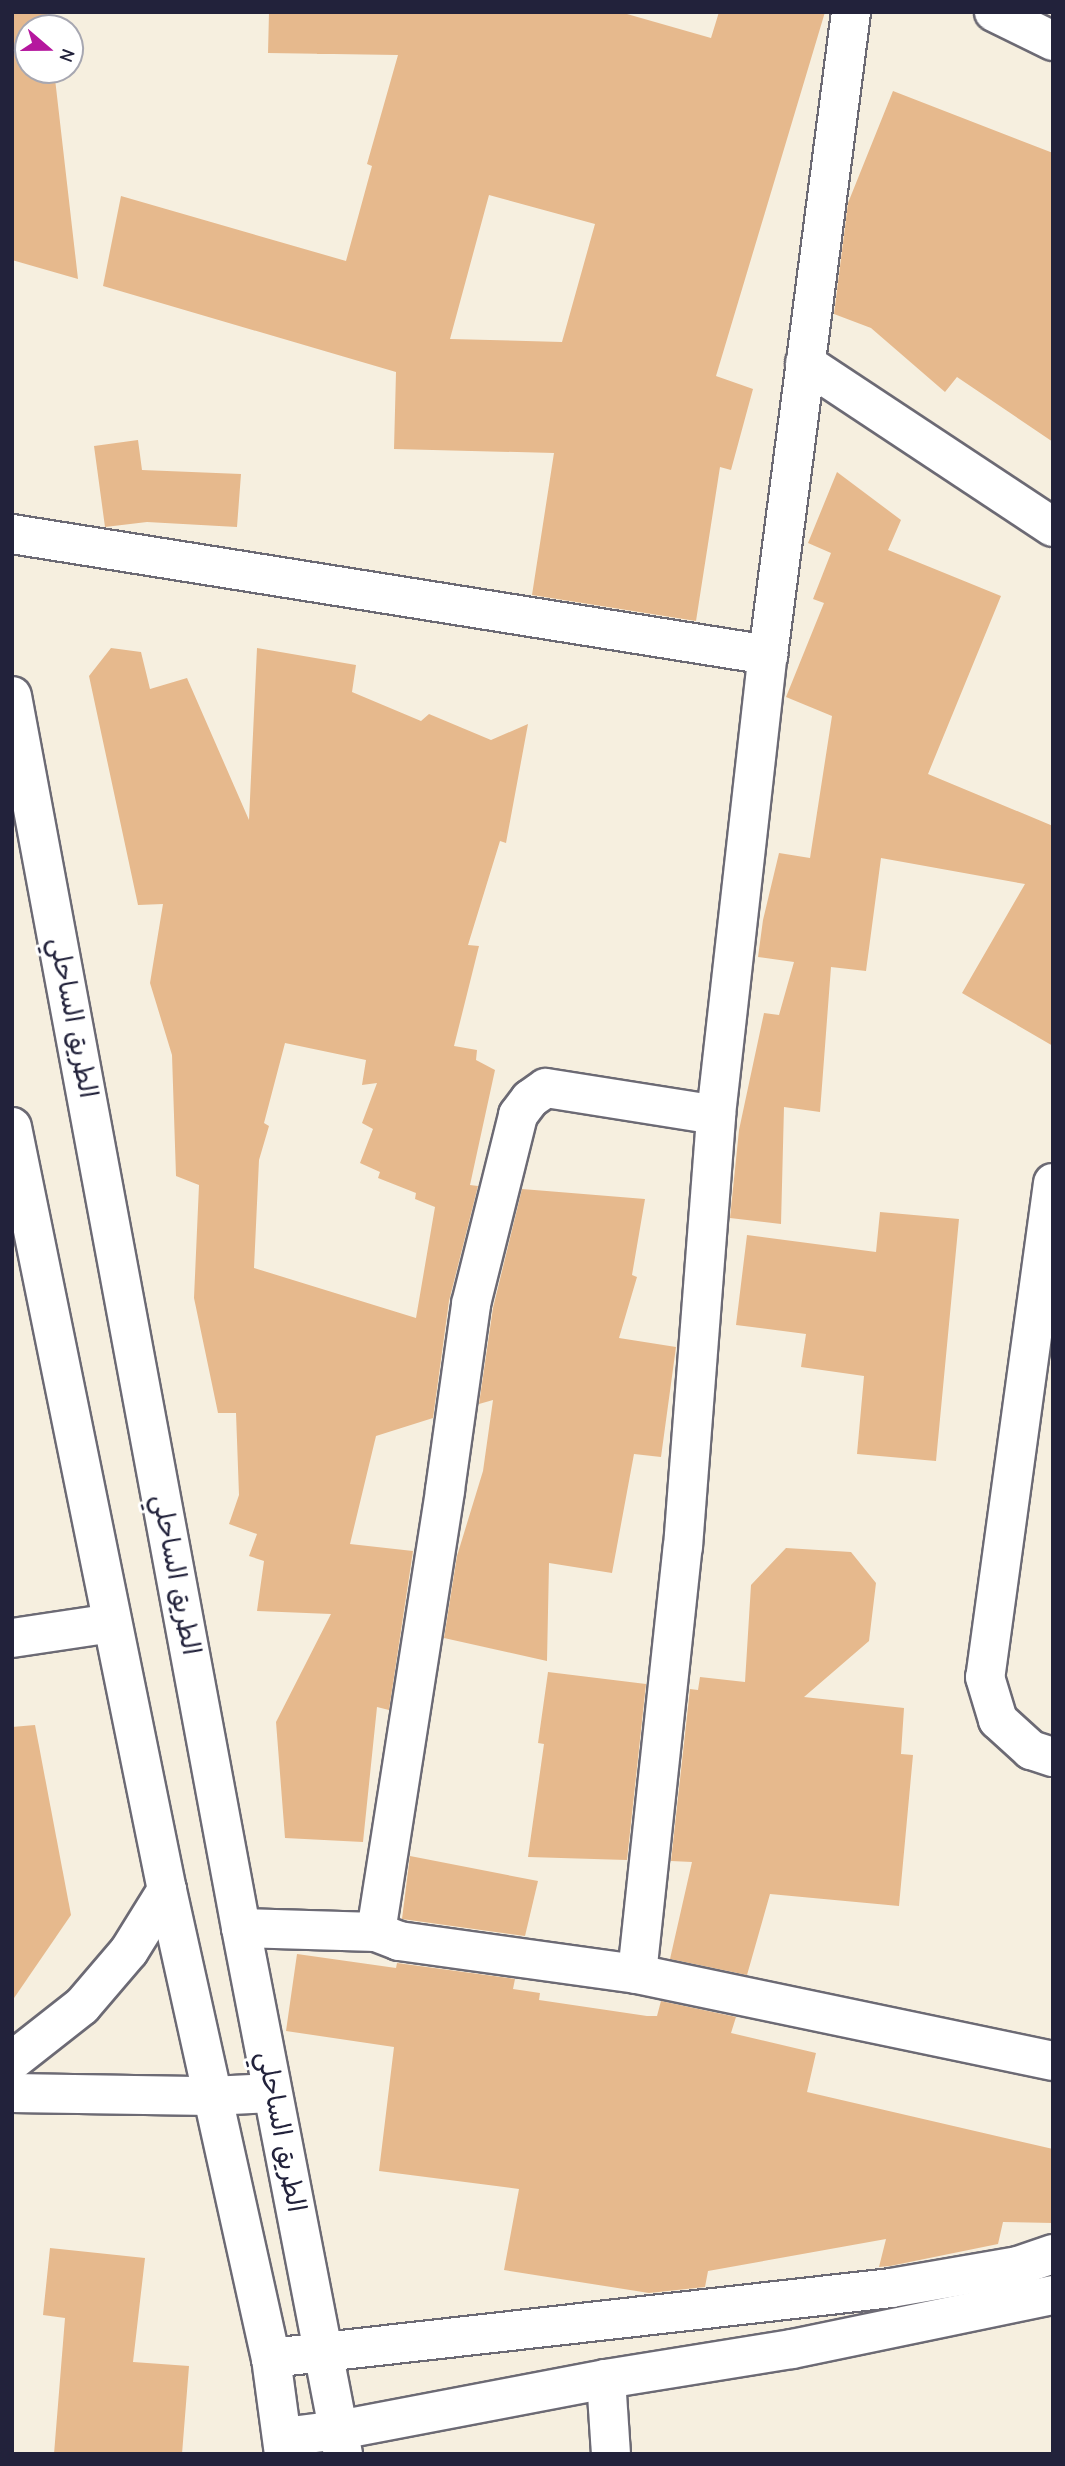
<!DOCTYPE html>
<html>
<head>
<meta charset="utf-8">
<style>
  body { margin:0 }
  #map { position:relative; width:1065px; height:2466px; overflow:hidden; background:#f6efdf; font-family:"Comic Neue","Playpen Sans Arabic",sans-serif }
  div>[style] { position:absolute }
  .building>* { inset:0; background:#e6b98d }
  .roads { filter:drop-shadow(2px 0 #6c6a74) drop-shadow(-2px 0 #6c6a74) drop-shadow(0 2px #6c6a74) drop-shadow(0 -2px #6c6a74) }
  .minor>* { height:38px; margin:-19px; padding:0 19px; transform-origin:19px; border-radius:19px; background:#fff }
  .highway>* { height:38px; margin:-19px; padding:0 19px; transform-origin:19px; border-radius:19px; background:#fff }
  span { translate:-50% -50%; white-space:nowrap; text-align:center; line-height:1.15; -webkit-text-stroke:6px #fff; paint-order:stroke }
  .street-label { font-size:26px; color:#22223b }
  .frame { position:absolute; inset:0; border:14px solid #22223b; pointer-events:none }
  .north { position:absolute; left:14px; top:14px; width:70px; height:70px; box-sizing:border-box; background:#fff; border:2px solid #a7a7b1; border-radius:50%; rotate:110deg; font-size:19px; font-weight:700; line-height:28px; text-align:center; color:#22223b }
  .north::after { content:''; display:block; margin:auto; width:24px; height:32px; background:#b5179e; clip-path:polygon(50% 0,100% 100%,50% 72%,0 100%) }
</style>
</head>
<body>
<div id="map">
  <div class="building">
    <div style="clip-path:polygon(12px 12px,47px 12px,49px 28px,28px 28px,28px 70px,54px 70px,78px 279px,12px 260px)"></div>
    <div style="clip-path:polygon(evenodd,269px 12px,620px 12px,711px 38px,719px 12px,825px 12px,716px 376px,753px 389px,731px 470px,720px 467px,696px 621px,532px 595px,554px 453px,394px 449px,396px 372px,103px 286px,121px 196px,346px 261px,372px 166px,367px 164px,398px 55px,268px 53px,269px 12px,489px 195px,595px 224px,562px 342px,450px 339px,489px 195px)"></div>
    <div style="clip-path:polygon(893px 91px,1053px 153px,1053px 442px,957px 377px,945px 392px,871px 328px,834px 314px,848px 203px)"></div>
    <div style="clip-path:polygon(138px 440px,142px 470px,241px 474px,237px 527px,147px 522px,105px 527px,94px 446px)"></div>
    <div style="clip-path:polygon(837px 472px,901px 520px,888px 550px,1001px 596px,928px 774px,1053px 826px,1053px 1046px,962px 993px,1025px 884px,881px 858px,866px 971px,831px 967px,820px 1112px,784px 1107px,781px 1224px,730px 1218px,739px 1130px,764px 1013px,779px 1015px,794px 962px,758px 957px,763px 920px,779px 853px,810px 858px,832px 716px,786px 697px,824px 603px,813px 599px,831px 553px,808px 543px)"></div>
    <div style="clip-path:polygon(evenodd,111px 648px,141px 652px,150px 689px,187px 678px,249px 820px,257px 648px,356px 665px,352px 692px,421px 721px,429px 714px,491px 740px,528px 724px,506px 843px,500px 841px,468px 945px,479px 946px,454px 1046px,477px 1050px,476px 1060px,495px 1070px,470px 1185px,478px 1186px,449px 1301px,433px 1418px,376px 1436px,350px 1544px,413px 1551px,389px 1710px,377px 1707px,363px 1842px,285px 1838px,276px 1722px,331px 1614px,257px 1611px,264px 1561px,249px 1556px,257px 1534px,229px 1524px,239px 1495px,236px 1413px,218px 1413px,194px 1298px,199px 1185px,176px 1176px,172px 1055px,150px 983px,163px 904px,138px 905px,89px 676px,111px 648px,285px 1043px,366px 1060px,362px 1085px,377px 1083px,362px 1123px,373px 1129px,360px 1163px,380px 1172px,378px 1178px,416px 1193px,415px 1199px,435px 1207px,416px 1318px,254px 1268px,259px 1160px,269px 1126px,264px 1123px,285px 1043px)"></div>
    <div style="clip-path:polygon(522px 1189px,645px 1199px,632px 1275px,637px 1277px,619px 1338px,676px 1347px,661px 1457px,634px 1454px,612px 1573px,549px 1563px,547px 1661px,444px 1638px,457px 1556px,483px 1471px,493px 1400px,479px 1404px,493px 1308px)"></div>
    <div style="clip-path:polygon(880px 1212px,959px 1219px,936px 1461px,857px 1454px,864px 1376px,801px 1367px,806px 1334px,736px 1325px,747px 1235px,876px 1252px)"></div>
    <div style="clip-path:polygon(786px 1548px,851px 1552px,876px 1583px,869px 1641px,804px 1697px,904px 1708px,901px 1754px,913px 1755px,899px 1906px,770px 1894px,747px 1975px,670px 1959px,692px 1862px,671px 1861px,690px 1689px,698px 1690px,700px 1677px,745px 1682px,751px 1585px)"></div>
    <div style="clip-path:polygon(548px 1672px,646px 1684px,627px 1860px,528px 1857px,544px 1744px,538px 1743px)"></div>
    <div style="clip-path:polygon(35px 1725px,71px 1915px,12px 2001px,12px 1727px)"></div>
    <div style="clip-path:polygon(410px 1856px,538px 1881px,525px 1936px,402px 1919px)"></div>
    <div style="clip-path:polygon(297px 1954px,396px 1968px,397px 1963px,515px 1979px,513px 1989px,540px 1993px,539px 2000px,647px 2016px,657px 2016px,661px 2001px,736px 2017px,731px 2033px,816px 2053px,807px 2092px,1053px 2149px,1053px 2223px,1003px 2222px,998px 2244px,890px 2266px,879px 2267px,886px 2239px,708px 2271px,705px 2287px,649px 2293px,504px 2270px,519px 2189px,379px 2171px,394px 2047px,286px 2031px)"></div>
    <div style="clip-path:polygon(50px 2248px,145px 2258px,133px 2362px,189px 2366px,182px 2454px,54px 2454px,65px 2318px,43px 2315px)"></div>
  </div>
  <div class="roads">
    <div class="minor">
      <div style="left:994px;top:12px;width:66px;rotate:26.2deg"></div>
      <div style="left:805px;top:363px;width:297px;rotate:33.5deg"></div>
      <div style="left:12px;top:534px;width:766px;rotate:9.09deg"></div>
      <div style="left:1053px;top:1183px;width:499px;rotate:97.8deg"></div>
      <div style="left:985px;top:1677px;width:45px;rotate:73.2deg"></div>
      <div style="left:998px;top:1720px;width:45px;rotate:42.3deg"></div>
      <div style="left:1031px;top:1750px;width:23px;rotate:18deg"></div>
      <div style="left:12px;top:1638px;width:101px;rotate:-8.5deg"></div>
      <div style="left:241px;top:1928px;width:135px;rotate:1.7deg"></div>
      <div style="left:376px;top:1932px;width:25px;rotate:21deg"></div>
      <div style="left:399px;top:1941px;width:240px;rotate:7.9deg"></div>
      <div style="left:637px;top:1974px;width:425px;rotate:11.8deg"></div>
      <div style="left:376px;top:1932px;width:447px;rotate:-81.1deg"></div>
      <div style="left:445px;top:1490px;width:188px;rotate:-82deg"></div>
      <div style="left:471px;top:1304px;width:195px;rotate:-76deg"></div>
      <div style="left:518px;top:1115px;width:20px;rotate:-53deg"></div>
      <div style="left:530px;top:1099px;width:19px;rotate:-35deg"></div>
      <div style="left:546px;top:1088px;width:172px;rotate:9deg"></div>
      <div style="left:637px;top:1974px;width:429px;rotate:-83.9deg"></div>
      <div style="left:683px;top:1547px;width:433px;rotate:-85.6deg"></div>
      <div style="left:716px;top:1115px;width:463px;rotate:-83.6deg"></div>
      <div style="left:768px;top:655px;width:648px;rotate:-82.64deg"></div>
      <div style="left:12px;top:2093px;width:199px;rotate:0.9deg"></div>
      <div style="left:211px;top:2096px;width:61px;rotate:-2.8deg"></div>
      <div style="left:271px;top:2358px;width:624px;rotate:-6.44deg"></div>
      <div style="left:891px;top:2288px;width:129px;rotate:-9.8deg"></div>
      <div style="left:1018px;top:2266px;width:37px;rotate:-19deg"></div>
      <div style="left:606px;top:2379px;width:75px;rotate:86.2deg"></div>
      <div style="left:283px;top:2437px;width:56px;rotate:-7.1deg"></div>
      <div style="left:339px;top:2430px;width:272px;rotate:-10.8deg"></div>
      <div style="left:606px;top:2379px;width:188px;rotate:-9.2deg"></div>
      <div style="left:792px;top:2349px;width:267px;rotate:-11.7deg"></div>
    </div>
    <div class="highway">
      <div style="left:12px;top:696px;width:1253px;rotate:79.47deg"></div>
      <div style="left:241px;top:1928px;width:536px;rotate:79.03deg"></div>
      <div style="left:12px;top:1127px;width:779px;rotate:78.52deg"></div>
      <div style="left:167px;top:1890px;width:479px;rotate:77.5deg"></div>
      <div style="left:271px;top:2358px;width:97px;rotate:82.3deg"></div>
      <div style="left:12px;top:2061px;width:89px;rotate:-38.2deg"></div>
      <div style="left:82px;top:2006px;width:72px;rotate:-49.5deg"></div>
      <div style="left:129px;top:1951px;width:72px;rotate:-58.1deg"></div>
    </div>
  </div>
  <div class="street-label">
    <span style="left:72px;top:1018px;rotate:79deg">الطريق الساحلي</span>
    <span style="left:175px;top:1575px;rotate:79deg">الطريق الساحلي</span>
    <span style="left:280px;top:2132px;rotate:79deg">الطريق الساحلي</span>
  </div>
  <div class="frame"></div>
  <div class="north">N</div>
</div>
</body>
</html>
